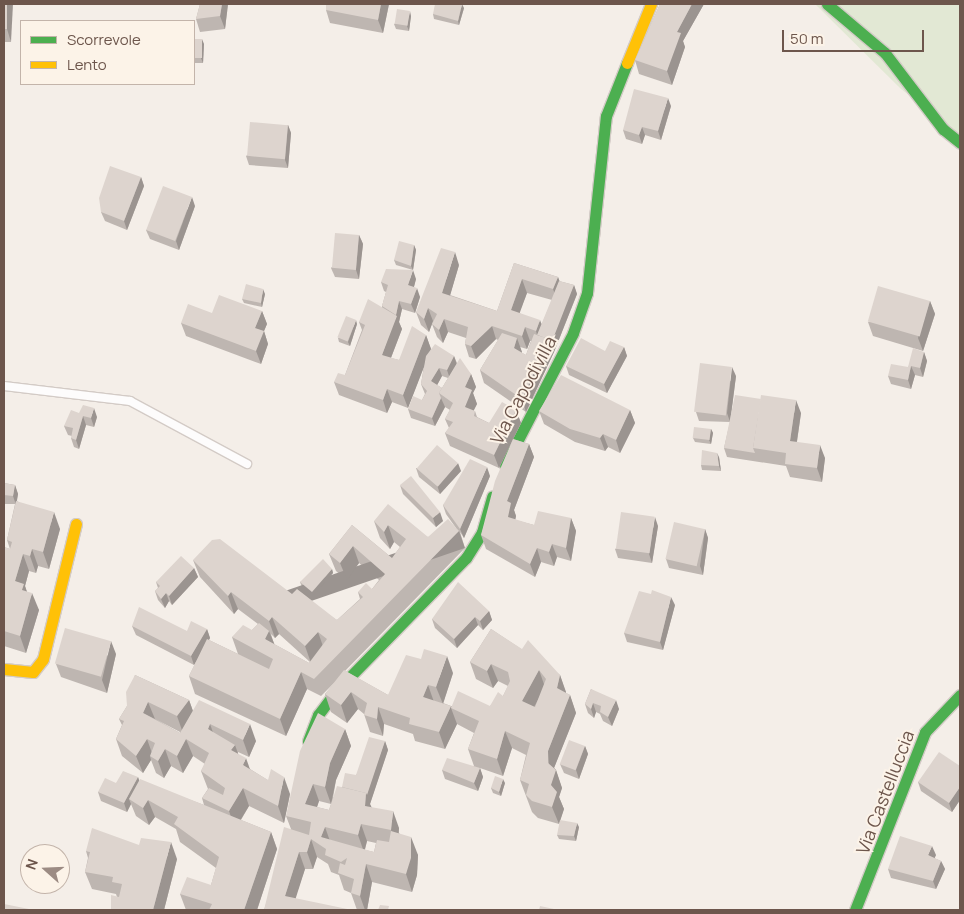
<!DOCTYPE html>
<html>
<head>
<meta charset="utf-8">
<style>
  body { margin:0 }
  #map { position:relative; width:964px; height:914px; overflow:hidden; background:#f4eee8; font-family:Manrope,sans-serif }
  div>[style] { position:absolute }
  .green>* { inset:0; background:#e2e8d4 }
  .roads { filter:drop-shadow(1px 0 #d3cbc6) drop-shadow(-1px 0 #d3cbc6) drop-shadow(0 1px #d3cbc6) drop-shadow(0 -1px #d3cbc6) }
  .lane>* { height:8px; margin:-4px; padding:0 4px; transform-origin:4px; border-radius:4px; background:#fdfcfc }
  .fast>* { height:11px; margin:-5.5px; padding:0 5.5px; transform-origin:5.5px; border-radius:5.5px; background:#4caf50 }
  .slow>* { height:11px; margin:-5.5px; padding:0 5.5px; transform-origin:5.5px; border-radius:5.5px; background:#ffc107 }
  .wall>* { inset:0; background:#beb6b1 }
  .shaded-wall>* { inset:0; background:#9b9490; transform-origin:0 0 }
  .building>* { inset:0; background:#ddd4ce; transform-origin:0 0 }
  span { translate:-50% -50%; white-space:nowrap; text-align:center; line-height:1.15; -webkit-text-stroke:4px #fcf3e8; paint-order:stroke }
  .street-label { font-size:18px; color:#6d564c }
  .frame { position:absolute; inset:0; border:5px solid #6d564c; pointer-events:none }
  .legend { position:absolute; left:20px; top:20px; width:175px; height:65px; box-sizing:border-box; background:#fcf3e8; border:1px solid #c3b4aa; margin:0; padding:6px 9px; list-style:none; font-size:15px; color:#6d564c }
  .legend li { display:flex; align-items:center; gap:10px; height:25px }
  .legend b { width:25px; border:1px solid #c3b4aa }
  .north { position:absolute; left:20px; top:844px; width:50px; height:50px; box-sizing:border-box; background:#fcf3e8; border:1px solid #c3b4aa; border-radius:50%; rotate:290deg; font-size:14px; font-weight:700; line-height:20px; text-align:center; color:#6d564c }
  .north::after { content:''; display:block; margin:auto; width:18px; height:22px; background:#9c8b83; clip-path:polygon(50% 0,100% 100%,50% 72%,0 100%) }
  .scale { position:absolute; left:782px; top:30px; width:142px; height:22px; box-sizing:border-box; border:2px solid #6d564c; border-top:0; padding-left:6px; font-size:15px; line-height:18px; white-space:nowrap; color:#6d564c; -webkit-text-stroke:4px #fcf3e8; paint-order:stroke }
</style>
</head>
<body>
<div id="map">
  <div class="green">
    <div style="clip-path:polygon(815px 4px,960px 4px,960px 135px,901px 89px)"></div>
  </div>
  <div class="roads">
    <div class="lane">
      <div style="left:4px;top:386px;width:127px;rotate:6.8deg"></div>
      <div style="left:130px;top:401px;width:133px;rotate:28.3deg"></div>
    </div>
    <div class="fast">
      <div style="left:827px;top:4px;width:76px;rotate:40.2deg"></div>
      <div style="left:885px;top:53px;width:96px;rotate:52.7deg"></div>
      <div style="left:943px;top:129px;width:22px;rotate:39deg"></div>
      <div style="left:505px;top:465px;width:148px;rotate:-62.7deg"></div>
      <div style="left:573px;top:333px;width:42px;rotate:-70.7deg"></div>
      <div style="left:587px;top:293px;width:178px;rotate:-83.9deg"></div>
      <div style="left:606px;top:116px;width:57px;rotate:-68.4deg"></div>
      <div style="left:308px;top:741px;width:28px;rotate:-69deg"></div>
      <div style="left:318px;top:715px;width:31px;rotate:-53deg"></div>
      <div style="left:337px;top:690px;width:185px;rotate:-45.7deg"></div>
      <div style="left:466px;top:558px;width:31px;rotate:-58deg"></div>
      <div style="left:482px;top:532px;width:37px;rotate:-74deg"></div>
      <div style="left:855px;top:910px;width:191px;rotate:-68.5deg"></div>
      <div style="left:925px;top:732px;width:51px;rotate:-46.6deg"></div>
    </div>
    <div class="slow">
      <div style="left:627px;top:63px;width:64px;rotate:-67.9deg"></div>
      <div style="left:4px;top:669px;width:29px;rotate:6deg"></div>
      <div style="left:33px;top:672px;width:16px;rotate:-52deg"></div>
      <div style="left:43px;top:659px;width:139px;rotate:-76.3deg"></div>
    </div>
  </div>
  <div class="wall">
    <div style="clip-path:polygon(4px 4px,11px 42px,4px 42px)"></div>
    <div style="clip-path:polygon(200px 4px,228px 4px,225px 29px,200px 32px,196px 19px)"></div>
    <div style="clip-path:polygon(326px 4px,389px 4px,383px 33px,330px 23px,326px 10px)"></div>
    <div style="clip-path:polygon(660px 4px,704px 4px,683px 41px,685px 47px,672px 85px,639px 74px,635px 60px)"></div>
    <div style="clip-path:polygon(464px 8px,459px 25px,434px 19px,433px 14px)"></div>
    <div style="clip-path:polygon(411px 16px,409px 31px,396px 29px,394px 24px)"></div>
    <div style="clip-path:polygon(194px 39px,204px 44px,203px 63px,194px 63px)"></div>
    <div style="clip-path:polygon(671px 106px,661px 140px,645px 135px,642px 144px,626px 139px,623px 130px)"></div>
    <div style="clip-path:polygon(288px 125px,291px 133px,288px 168px,249px 165px,246px 156px)"></div>
    <div style="clip-path:polygon(141px 177px,144px 186px,127px 230px,105px 221px,101px 212px)"></div>
    <div style="clip-path:polygon(195px 206px,179px 250px,150px 239px,146px 230px)"></div>
    <div style="clip-path:polygon(359px 235px,363px 244px,359px 279px,335px 277px,331px 268px)"></div>
    <div style="clip-path:polygon(414px 245px,416px 250px,413px 270px,396px 265px,394px 260px)"></div>
    <div style="clip-path:polygon(evenodd,514px 263px,558px 277px,559px 281px,574px 285px,577px 294px,554px 352px,526px 412px,484px 383px,480px 370px,498px 340px,496px 339px,476px 359px,469px 357px,465px 344px,466px 338px,448px 332px,443px 343px,437px 337px,432px 324px,429px 332px,421px 325px,416px 312px,459px 265px,450px 295px,497px 311px,514px 263px,527px 293px,552px 300px,542px 324px,519px 313px,527px 293px,514px 263px,530px 341px,531px 341px,526px 355px,522px 353px,520px 347px,527px 349px,530px 341px)"></div>
    <div style="clip-path:polygon(evenodd,416px 279px,414px 287px,420px 297px,415px 313px,402px 309px,399px 322px,402px 329px,391px 358px,399px 360px,426px 335px,431px 349px,454px 356px,457px 363px,471px 374px,476px 387px,473px 393px,477px 404px,473px 411px,475px 411px,477px 417px,489px 423px,516px 410px,521px 423px,513px 439px,529px 444px,534px 457px,514px 510px,516px 516px,515px 520px,534px 525px,571px 518px,576px 531px,571px 561px,557px 557px,554px 566px,541px 562px,535px 577px,486px 549px,481px 535px,511px 444px,499px 468px,450px 446px,445px 433px,449px 428px,445px 419px,450px 410px,445px 407px,435px 426px,411px 418px,408px 409px,422px 400px,425px 394px,421px 384px,424px 366px,408px 408px,392px 402px,387px 413px,339px 395px,334px 382px,345px 375px,362px 330px,359px 322px,382px 308px,382px 306px,386px 292px,384px 291px,381px 282px,416px 279px,442px 376px,448px 378px,442px 388px,437px 385px,442px 376px)"></div>
    <div style="clip-path:polygon(265px 294px,262px 307px,244px 303px,242px 299px)"></div>
    <div style="clip-path:polygon(930px 301px,935px 314px,923px 351px,873px 336px,868px 322px)"></div>
    <div style="clip-path:polygon(262px 311px,267px 324px,264px 331px,268px 344px,261px 364px,186px 336px,181px 323px,212px 313px)"></div>
    <div style="clip-path:polygon(357px 324px,350px 346px,339px 342px,338px 338px)"></div>
    <div style="clip-path:polygon(624px 347px,627px 356px,607px 393px,569px 375px,566px 366px)"></div>
    <div style="clip-path:polygon(924px 352px,927px 361px,923px 377px,915px 375px,911px 389px,891px 384px,888px 376px,908px 367px)"></div>
    <div style="clip-path:polygon(736px 376px,731px 416px,801px 413px,797px 442px,825px 458px,822px 482px,790px 477px,786px 466px,727px 457px,724px 448px,730px 422px,699px 421px,696px 412px)"></div>
    <div style="clip-path:polygon(630px 410px,635px 423px,620px 453px,608px 447px,605px 451px,575px 442px,544px 424px,539px 411px)"></div>
    <div style="clip-path:polygon(79px 413px,97px 417px,94px 427px,86px 425px,79px 449px,74px 447px,71px 438px,72px 436px,68px 435px,64px 426px)"></div>
    <div style="clip-path:polygon(711px 429px,713px 433px,711px 444px,695px 442px,693px 438px)"></div>
    <div style="clip-path:polygon(719px 457px,721px 471px,702px 470px,701px 465px)"></div>
    <div style="clip-path:polygon(416px 468px,461px 471px,440px 494px,419px 477px)"></div>
    <div style="clip-path:polygon(evenodd,490px 476px,464px 538px,460px 532px,465px 548px,345px 671px,388px 695px,453px 673px,443px 703px,451px 706px,490px 706px,503px 696px,508px 686px,498px 681px,493px 688px,476px 679px,470px 662px,491px 629px,560px 675px,566px 693px,570px 695px,576px 713px,554px 768px,556px 770px,562px 788px,559px 797px,564px 809px,559px 824px,538px 818px,532px 812px,520px 780px,526px 755px,512px 748px,503px 776px,480px 768px,483px 777px,478px 791px,445px 779px,442px 770px,474px 766px,468px 749px,474px 733px,457px 724px,445px 749px,415px 741px,413px 734px,384px 724px,383px 736px,370px 732px,364px 714px,358px 709px,347px 723px,331px 712px,325px 694px,336px 681px,321px 696px,307px 689px,286px 736px,195px 694px,189px 676px,197px 660px,194px 665px,136px 635px,132px 626px,187px 631px,207px 629px,210px 638px,209px 640px,238px 654px,232px 637px,252px 630px,258px 624px,238px 609px,234px 614px,200px 577px,193px 560px,292px 594px,337px 620px,360px 599px,358px 592px,372px 589px,379px 580px,359px 563px,347px 580px,336px 571px,329px 554px,352px 525px,392px 558px,400px 547px,394px 542px,390px 549px,380px 538px,374px 521px,428px 537px,456px 528px,446px 514px,443px 505px,490px 476px,271px 634px,275px 638px,279px 634px,310px 662px,309px 663px,274px 644px,271px 634px)"></div>
    <div style="clip-path:polygon(4px 483px,15px 485px,18px 494px,17px 501px,60px 529px,49px 569px,38px 566px,36px 573px,29px 571px,25px 586px,27px 592px,39px 610px,26px 653px,4px 646px,4px 547px,10px 549px,7px 540px,15px 504px,4px 504px)"></div>
    <div style="clip-path:polygon(400px 485px,443px 521px,436px 527px,403px 494px)"></div>
    <div style="clip-path:polygon(658px 526px,652px 563px,618px 558px,615px 549px)"></div>
    <div style="clip-path:polygon(705px 529px,708px 538px,703px 575px,669px 568px,666px 559px)"></div>
    <div style="clip-path:polygon(194px 568px,198px 577px,172px 605px,169px 601px,165px 608px,158px 600px,155px 591px,158px 588px,156px 582px)"></div>
    <div style="clip-path:polygon(332px 569px,333px 573px,313px 596px,302px 587px,300px 582px)"></div>
    <div style="clip-path:polygon(675px 605px,663px 650px,627px 642px,624px 633px)"></div>
    <div style="clip-path:polygon(489px 611px,492px 620px,483px 630px,478px 625px,457px 648px,435px 628px,432px 619px)"></div>
    <div style="clip-path:polygon(116px 654px,107px 693px,61px 677px,56px 664px)"></div>
    <div style="clip-path:polygon(evenodd,135px 675px,189px 700px,193px 711px,256px 741px,249px 757px,238px 752px,238px 754px,250px 769px,290px 794px,284px 823px,249px 806px,241px 820px,271px 832px,277px 849px,257px 910px,186px 910px,180px 894px,211px 885px,216px 868px,180px 842px,176px 829px,155px 817px,149px 825px,136px 816px,131px 804px,127px 812px,101px 801px,98px 792px,116px 783px,138px 777px,139px 781px,204px 805px,202px 798px,208px 789px,201px 771px,205px 764px,193px 756px,183px 773px,171px 766px,164px 778px,156px 773px,151px 760px,143px 773px,122px 756px,116px 739px,122px 725px,119px 719px,127px 706px,135px 675px,155px 719px,180px 732px,180px 733px,155px 719px)"></div>
    <div style="clip-path:polygon(591px 689px,619px 709px,612px 726px,603px 721px,600px 714px,596px 712px,594px 718px,588px 713px,585px 704px)"></div>
    <div style="clip-path:polygon(evenodd,345px 729px,351px 746px,336px 780px,333px 798px,342px 787px,356px 775px,385px 741px,388px 750px,370px 804px,371px 807px,399px 828px,399px 833px,418px 855px,417px 875px,412px 892px,372px 882px,367px 910px,357px 910px,351px 893px,344px 890px,339px 875px,331px 872px,328px 864px,317px 857px,313px 869px,305px 869px,295px 898px,264px 910px,291px 829px,286px 816px,345px 729px,319px 801px,331px 804px,329px 810px,317px 807px,319px 801px,345px 729px,367px 841px,376px 843px,374px 852px,365px 850px,367px 841px)"></div>
    <div style="clip-path:polygon(585px 746px,588px 754px,579px 779px,564px 773px,560px 764px)"></div>
    <div style="clip-path:polygon(960px 766px,960px 800px,952px 812px,921px 791px,918px 782px)"></div>
    <div style="clip-path:polygon(505px 783px,501px 796px,493px 793px,491px 788px)"></div>
    <div style="clip-path:polygon(579px 827px,576px 841px,559px 839px,557px 835px)"></div>
    <div style="clip-path:polygon(86px 851px,177px 859px,164px 910px,111px 910px,117px 897px,116px 894px,92px 889px,85px 872px,88px 858px)"></div>
    <div style="clip-path:polygon(936px 855px,934px 858px,941px 861px,945px 869px,936px 889px,891px 878px,888px 869px)"></div>
  </div>
  <div class="shaded-wall">
    <div style="clip-path:polygon(7px 4px,13px 4px,11px 42px,7px 29px)"></div>
    <div style="clip-path:polygon(222px 4px,228px 4px,225px 29px,220px 16px)"></div>
    <div style="clip-path:polygon(381px 4px,389px 4px,383px 33px,378px 20px)"></div>
    <div style="clip-path:polygon(462px 4px,464px 8px,459px 25px,458px 21px)"></div>
    <div style="clip-path:polygon(692px 4px,704px 4px,683px 41px,685px 47px,672px 85px,667px 71px,677px 32px)"></div>
    <div style="clip-path:polygon(410px 11px,411px 16px,409px 31px,407px 26px)"></div>
    <div style="clip-path:polygon(202px 39px,204px 44px,203px 63px,201px 58px)"></div>
    <div style="clip-path:polygon(668px 98px,671px 106px,661px 140px,658px 131px)"></div>
    <div style="clip-path:polygon(288px 125px,291px 133px,288px 168px,285px 160px)"></div>
    <div style="clip-path:polygon(642px 127px,645px 135px,642px 144px,639px 135px)"></div>
    <div style="clip-path:polygon(141px 177px,144px 186px,127px 230px,124px 221px)"></div>
    <div style="clip-path:polygon(192px 197px,195px 206px,179px 250px,176px 241px)"></div>
    <div style="clip-path:polygon(359px 235px,363px 244px,359px 279px,356px 270px)"></div>
    <div style="clip-path:polygon(414px 245px,416px 250px,413px 270px,411px 266px)"></div>
    <div style="clip-path:polygon(455px 252px,459px 265px,447px 306px,442px 293px)"></div>
    <div style="clip-path:polygon(413px 270px,416px 279px,412px 294px,408px 285px)"></div>
    <div style="clip-path:polygon(558px 277px,563px 290px,558px 302px,553px 289px)"></div>
    <div style="clip-path:polygon(522px 279px,527px 293px,516px 323px,511px 310px)"></div>
    <div style="clip-path:polygon(574px 285px,577px 294px,554px 352px,526px 412px,522px 399px)"></div>
    <div style="clip-path:polygon(417px 288px,420px 297px,415px 313px,411px 304px)"></div>
    <div style="clip-path:polygon(263px 289px,265px 294px,262px 307px,261px 303px)"></div>
    <div style="clip-path:polygon(399px 301px,402px 309px,399px 322px,402px 329px,387px 368px,382px 355px,396px 315px)"></div>
    <div style="clip-path:polygon(930px 301px,935px 314px,923px 351px,918px 338px)"></div>
    <div style="clip-path:polygon(428px 308px,433px 321px,429px 332px,424px 319px)"></div>
    <div style="clip-path:polygon(262px 311px,267px 324px,264px 331px,268px 344px,261px 364px,256px 351px,255px 328px)"></div>
    <div style="clip-path:polygon(444px 319px,448px 332px,443px 343px,439px 330px)"></div>
    <div style="clip-path:polygon(356px 320px,357px 324px,350px 346px,348px 342px)"></div>
    <div style="clip-path:polygon(540px 320px,545px 333px,538px 339px,536px 331px)"></div>
    <div style="clip-path:polygon(492px 326px,496px 339px,476px 359px,471px 346px)"></div>
    <div style="clip-path:polygon(525px 327px,530px 341px,527px 349px,522px 336px)"></div>
    <div style="clip-path:polygon(426px 335px,431px 349px,408px 408px,403px 395px)"></div>
    <div style="clip-path:polygon(517px 338px,522px 352px,518px 361px,514px 348px)"></div>
    <div style="clip-path:polygon(624px 347px,627px 356px,607px 393px,604px 384px)"></div>
    <div style="clip-path:polygon(924px 352px,927px 361px,923px 377px,920px 368px)"></div>
    <div style="clip-path:polygon(454px 356px,457px 365px,450px 379px,447px 370px)"></div>
    <div style="clip-path:polygon(911px 366px,915px 375px,911px 389px,908px 380px)"></div>
    <div style="clip-path:polygon(732px 367px,736px 376px,730px 422px,727px 413px)"></div>
    <div style="clip-path:polygon(439px 368px,442px 376px,435px 389px,431px 381px)"></div>
    <div style="clip-path:polygon(471px 374px,476px 387px,473px 393px,477px 404px,469px 420px,465px 407px,465px 387px)"></div>
    <div style="clip-path:polygon(387px 389px,392px 402px,387px 413px,383px 400px)"></div>
    <div style="clip-path:polygon(441px 398px,445px 407px,435px 426px,432px 418px)"></div>
    <div style="clip-path:polygon(796px 400px,801px 413px,795px 454px,790px 441px)"></div>
    <div style="clip-path:polygon(94px 408px,97px 417px,94px 427px,91px 418px)"></div>
    <div style="clip-path:polygon(516px 410px,521px 423px,499px 468px,494px 455px)"></div>
    <div style="clip-path:polygon(630px 410px,635px 423px,620px 453px,616px 440px)"></div>
    <div style="clip-path:polygon(83px 416px,86px 425px,79px 449px,76px 440px)"></div>
    <div style="clip-path:polygon(711px 429px,713px 433px,711px 444px,709px 440px)"></div>
    <div style="clip-path:polygon(603px 434px,608px 447px,605px 451px,600px 438px)"></div>
    <div style="clip-path:polygon(529px 444px,534px 457px,514px 510px,516px 516px,513px 531px,508px 517px,507px 501px)"></div>
    <div style="clip-path:polygon(820px 445px,825px 458px,822px 482px,817px 468px)"></div>
    <div style="clip-path:polygon(717px 453px,719px 457px,721px 471px,719px 466px)"></div>
    <div style="clip-path:polygon(458px 463px,461px 471px,440px 494px,437px 485px)"></div>
    <div style="clip-path:polygon(487px 467px,490px 476px,464px 538px,460px 529px)"></div>
    <div style="clip-path:polygon(15px 485px,18px 494px,16px 505px,13px 496px)"></div>
    <div style="clip-path:polygon(54px 512px,60px 529px,49px 569px,43px 552px)"></div>
    <div style="clip-path:polygon(440px 512px,443px 521px,436px 527px,433px 518px)"></div>
    <div style="clip-path:polygon(655px 517px,658px 526px,652px 563px,649px 554px)"></div>
    <div style="clip-path:polygon(571px 518px,576px 531px,571px 561px,566px 548px)"></div>
    <div style="clip-path:polygon(388px 525px,394px 542px,390px 549px,384px 532px)"></div>
    <div style="clip-path:polygon(705px 529px,708px 538px,703px 575px,700px 566px)"></div>
    <div style="left:459px;top:531px;width:18px;height:207px;rotate:71deg"></div>
    <div style="clip-path:polygon(552px 544px,557px 557px,554px 566px,549px 552px)"></div>
    <div style="clip-path:polygon(353px 546px,359px 563px,347px 580px,340px 563px)"></div>
    <div style="clip-path:polygon(537px 548px,541px 562px,535px 577px,530px 564px)"></div>
    <div style="clip-path:polygon(32px 549px,38px 566px,36px 573px,30px 556px)"></div>
    <div style="clip-path:polygon(23px 554px,29px 571px,25px 586px,30px 601px,15px 581px)"></div>
    <div style="clip-path:polygon(194px 568px,198px 577px,172px 605px,169px 596px)"></div>
    <div style="clip-path:polygon(332px 569px,333px 573px,313px 596px,312px 592px)"></div>
    <div style="clip-path:polygon(231px 592px,238px 609px,234px 614px,228px 596px)"></div>
    <div style="clip-path:polygon(32px 593px,39px 610px,26px 653px,20px 636px)"></div>
    <div style="clip-path:polygon(166px 593px,169px 601px,165px 608px,161px 599px)"></div>
    <div style="clip-path:polygon(671px 597px,675px 605px,663px 650px,660px 642px)"></div>
    <div style="clip-path:polygon(489px 611px,492px 620px,483px 630px,480px 621px)"></div>
    <div style="clip-path:polygon(272px 617px,279px 634px,275px 638px,269px 621px)"></div>
    <div style="clip-path:polygon(475px 617px,478px 625px,457px 648px,454px 639px)"></div>
    <div style="clip-path:polygon(207px 629px,210px 638px,194px 665px,191px 656px)"></div>
    <div style="clip-path:polygon(269px 631px,276px 648px,265px 639px)"></div>
    <div style="clip-path:polygon(318px 632px,324px 649px,311px 663px,305px 646px)"></div>
    <div style="clip-path:polygon(111px 641px,116px 654px,107px 693px,102px 680px)"></div>
    <div style="clip-path:polygon(447px 656px,453px 673px,443px 704px,436px 687px)"></div>
    <div style="clip-path:polygon(491px 664px,498px 681px,493px 688px,487px 671px)"></div>
    <div style="clip-path:polygon(539px 670px,545px 687px,528px 718px,522px 701px)"></div>
    <div style="clip-path:polygon(301px 672px,307px 689px,286px 736px,280px 719px)"></div>
    <div style="clip-path:polygon(560px 675px,566px 692px,563px 705px,557px 688px)"></div>
    <div style="clip-path:polygon(428px 685px,434px 702px,423px 697px)"></div>
    <div style="clip-path:polygon(351px 692px,358px 709px,347px 723px,341px 705px)"></div>
    <div style="clip-path:polygon(570px 695px,576px 713px,554px 768px,556px 770px,562px 788px,559px 797px,564px 809px,559px 824px,552px 807px,548px 751px)"></div>
    <div style="clip-path:polygon(189px 700px,195px 717px,183px 733px,177px 716px)"></div>
    <div style="clip-path:polygon(616px 700px,619px 709px,612px 726px,608px 717px)"></div>
    <div style="clip-path:polygon(148px 702px,155px 719px,143px 713px)"></div>
    <div style="clip-path:polygon(593px 703px,596px 712px,594px 718px,591px 709px)"></div>
    <div style="clip-path:polygon(451px 706px,451px 708px,457px 724px,445px 749px,439px 732px)"></div>
    <div style="clip-path:polygon(378px 707px,384px 724px,383px 736px,377px 719px)"></div>
    <div style="clip-path:polygon(210px 724px,216px 741px,208px 729px)"></div>
    <div style="clip-path:polygon(250px 724px,256px 741px,249px 757px,243px 740px)"></div>
    <div style="clip-path:polygon(345px 729px,351px 746px,336px 780px,331px 804px,325px 787px,330px 763px)"></div>
    <div style="clip-path:polygon(505px 731px,512px 748px,503px 776px,497px 759px)"></div>
    <div style="clip-path:polygon(147px 739px,153px 756px,150px 756px,151px 760px,143px 773px,136px 756px)"></div>
    <div style="clip-path:polygon(186px 739px,193px 756px,183px 773px,177px 756px)"></div>
    <div style="clip-path:polygon(385px 741px,388px 750px,370px 804px,373px 810px,365px 806px,366px 793px)"></div>
    <div style="clip-path:polygon(235px 745px,241px 762px,231px 750px)"></div>
    <div style="clip-path:polygon(585px 746px,588px 754px,579px 779px,576px 770px)"></div>
    <div style="clip-path:polygon(165px 749px,171px 766px,164px 778px,158px 761px)"></div>
    <div style="clip-path:polygon(246px 758px,252px 775px,243px 765px)"></div>
    <div style="clip-path:polygon(480px 768px,483px 777px,478px 791px,474px 783px)"></div>
    <div style="clip-path:polygon(138px 777px,141px 786px,129px 799px,131px 804px,127px 812px,124px 803px)"></div>
    <div style="clip-path:polygon(284px 777px,290px 794px,284px 823px,278px 806px)"></div>
    <div style="clip-path:polygon(503px 779px,505px 783px,501px 796px,499px 792px)"></div>
    <div style="clip-path:polygon(313px 784px,319px 801px,312px 822px,305px 804px)"></div>
    <div style="clip-path:polygon(960px 787px,960px 800px,952px 812px,949px 803px)"></div>
    <div style="clip-path:polygon(243px 788px,249px 806px,235px 829px,229px 811px)"></div>
    <div style="clip-path:polygon(148px 800px,155px 817px,149px 825px,143px 808px)"></div>
    <div style="clip-path:polygon(393px 811px,399px 828px,397px 848px,391px 830px)"></div>
    <div style="clip-path:polygon(577px 823px,579px 827px,576px 841px,574px 836px)"></div>
    <div style="clip-path:polygon(361px 824px,367px 841px,364px 852px,358px 835px)"></div>
    <div style="clip-path:polygon(325px 827px,331px 844px,321px 837px)"></div>
    <div style="clip-path:polygon(271px 832px,277px 849px,257px 910px,244px 910px)"></div>
    <div style="clip-path:polygon(411px 837px,418px 855px,417px 875px,412px 892px,406px 874px)"></div>
    <div style="clip-path:polygon(311px 839px,317px 857px,313px 869px,307px 852px)"></div>
    <div style="clip-path:polygon(171px 842px,177px 859px,164px 910px,153px 910px)"></div>
    <div style="clip-path:polygon(932px 846px,936px 855px,932px 864px,928px 855px)"></div>
    <div style="clip-path:polygon(299px 852px,305px 869px,292px 910px,285px 896px)"></div>
    <div style="clip-path:polygon(941px 861px,945px 869px,936px 889px,933px 881px)"></div>
    <div style="clip-path:polygon(366px 864px,372px 882px,367px 910px,365px 910px,360px 896px)"></div>
  </div>
  <div class="building">
    <div style="left:4px;top:4px;width:3px;height:25px"></div>
    <div style="clip-path:polygon(200px 4px,222px 4px,220px 16px,196px 19px)"></div>
    <div style="clip-path:polygon(326px 4px,381px 4px,378px 20px,326px 10px)"></div>
    <div style="clip-path:polygon(435px 4px,462px 4px,458px 21px,433px 14px)"></div>
    <div style="clip-path:polygon(660px 4px,692px 4px,677px 32px,681px 33px,667px 71px,635px 60px)"></div>
    <div style="left:397px;top:9px;width:13px;height:15px;rotate:9deg"></div>
    <div style="left:194px;top:39px;width:8px;height:19px"></div>
    <div style="clip-path:polygon(634px 89px,668px 98px,658px 131px,642px 127px,639px 135px,623px 130px)"></div>
    <div style="left:250px;top:122px;width:38px;height:34px;rotate:5deg"></div>
    <div style="clip-path:polygon(110px 166px,141px 177px,124px 221px,101px 212px,99px 198px)"></div>
    <div style="left:163px;top:186px;width:31px;height:47px;rotate:21deg"></div>
    <div style="left:335px;top:233px;width:24px;height:35px;rotate:5deg"></div>
    <div style="clip-path:polygon(399px 241px,414px 245px,411px 266px,394px 260px)"></div>
    <div style="clip-path:polygon(441px 248px,455px 252px,442px 293px,497px 311px,514px 263px,558px 277px,553px 289px,522px 279px,511px 310px,540px 320px,536px 331px,525px 327px,522px 336px,492px 326px,471px 346px,465px 344px,468px 327px,444px 319px,439px 330px,432px 324px,437px 314px,428px 308px,424px 319px,416px 312px)"></div>
    <div style="clip-path:polygon(386px 269px,413px 270px,408px 285px,417px 288px,411px 304px,399px 301px,396px 315px,382px 306px,388px 285px,381px 282px)"></div>
    <div style="clip-path:polygon(559px 281px,574px 285px,551px 344px,549px 339px,537px 335px)"></div>
    <div style="clip-path:polygon(246px 284px,263px 289px,261px 303px,242px 299px)"></div>
    <div style="left:878px;top:286px;width:54px;height:37px;rotate:16deg"></div>
    <div style="clip-path:polygon(219px 295px,262px 311px,255px 328px,264px 331px,256px 351px,181px 323px,188px 304px,212px 313px)"></div>
    <div style="clip-path:polygon(368px 299px,397px 316px,382px 355px,399px 360px,412px 326px,426px 335px,403px 395px,387px 389px,383px 400px,334px 382px,338px 373px,345px 375px,365px 325px,359px 322px)"></div>
    <div style="left:346px;top:316px;width:11px;height:23px;rotate:22deg"></div>
    <div style="clip-path:polygon(502px 333px,517px 338px,514px 348px,526px 355px,534px 334px,549px 339px,522px 399px,480px 370px)"></div>
    <div style="clip-path:polygon(581px 338px,605px 351px,610px 341px,624px 347px,604px 384px,566px 366px)"></div>
    <div style="clip-path:polygon(435px 344px,454px 356px,447px 370px,439px 368px,431px 381px,442px 388px,439px 393px,441px 398px,432px 418px,408px 409px,413px 396px,422px 400px,427px 391px,421px 384px,426px 356px)"></div>
    <div style="clip-path:polygon(913px 348px,924px 352px,920px 368px,911px 366px,908px 380px,888px 376px,891px 364px,908px 367px)"></div>
    <div style="clip-path:polygon(460px 358px,471px 374px,465px 387px,472px 390px,465px 407px,475px 411px,474px 416px,489px 423px,502px 402px,516px 410px,494px 455px,445px 433px,453px 422px,445px 419px,453px 403px,439px 393px)"></div>
    <div style="left:700px;top:363px;width:32px;height:49px;rotate:7deg"></div>
    <div style="clip-path:polygon(561px 375px,630px 410px,616px 440px,603px 434px,600px 438px,570px 429px,539px 411px)"></div>
    <div style="clip-path:polygon(735px 395px,761px 399px,753px 448px,755px 453px,724px 448px)"></div>
    <div style="clip-path:polygon(761px 395px,796px 400px,790px 441px,820px 445px,817px 468px,785px 464px,786px 453px,753px 448px)"></div>
    <div style="clip-path:polygon(83px 405px,94px 408px,91px 418px,83px 416px,76px 440px,71px 438px,73px 428px,64px 426px,71px 410px,79px 413px)"></div>
    <div style="left:694px;top:427px;width:17px;height:11px;rotate:7deg"></div>
    <div style="clip-path:polygon(513px 439px,529px 444px,507px 501px,511px 503px,508px 517px,534px 525px,538px 511px,571px 518px,566px 548px,552px 544px,549px 552px,537px 548px,530px 564px,481px 535px,495px 481px)"></div>
    <div style="left:437px;top:445px;width:28px;height:31px;rotate:41deg"></div>
    <div style="clip-path:polygon(702px 450px,717px 453px,719px 466px,701px 465px)"></div>
    <div style="clip-path:polygon(470px 459px,487px 467px,460px 529px,443px 505px)"></div>
    <div style="clip-path:polygon(411px 476px,440px 512px,433px 518px,400px 485px)"></div>
    <div style="clip-path:polygon(4px 483px,15px 485px,13px 496px,4px 495px)"></div>
    <div style="clip-path:polygon(16px 501px,54px 512px,43px 552px,32px 549px,30px 556px,23px 554px,15px 581px,24px 584px,22px 590px,32px 593px,20px 636px,4px 631px,4px 547px,10px 549px,12px 542px,7px 540px)"></div>
    <div style="clip-path:polygon(388px 504px,428px 537px,448px 519px,459px 531px,314px 679px,301px 672px,280px 719px,189px 676px,207px 639px,269px 669px,273px 659px,232px 637px,243px 625px,252px 630px,259px 623px,269px 631px,265px 639px,309px 663px,327px 639px,318px 632px,305px 646px,272px 617px,269px 621px,231px 592px,228px 596px,193px 560px,212px 540px,220px 539px,292px 594px,297px 589px,337px 620px,363px 597px,358px 592px,366px 583px,372px 589px,385px 574px,353px 546px,340px 563px,329px 554px,352px 525px,392px 558px,406px 539px,388px 525px,384px 532px,374px 521px)"></div>
    <div style="left:621px;top:512px;width:34px;height:37px;rotate:8deg"></div>
    <div style="left:674px;top:522px;width:32px;height:38px;rotate:13deg"></div>
    <div style="clip-path:polygon(181px 556px,194px 568px,169px 596px,166px 593px,161px 599px,155px 591px,160px 586px,156px 582px)"></div>
    <div style="clip-path:polygon(323px 559px,332px 569px,312px 592px,300px 582px)"></div>
    <div style="clip-path:polygon(458px 582px,489px 611px,480px 621px,475px 617px,454px 639px,432px 619px)"></div>
    <div style="clip-path:polygon(652px 590px,671px 597px,660px 642px,624px 633px,639px 591px,651px 594px)"></div>
    <div style="clip-path:polygon(139px 607px,187px 631px,191px 621px,207px 629px,191px 656px,132px 626px)"></div>
    <div style="left:65px;top:628px;width:48px;height:37px;rotate:16deg"></div>
    <div style="clip-path:polygon(evenodd,491px 629px,522px 649px,528px 640px,560px 675px,557px 688px,570px 695px,548px 751px,548px 763px,556px 770px,551px 785px,557px 792px,552px 807px,532px 801px,526px 795px,529px 784px,520px 780px,530px 743px,505px 731px,497px 759px,468px 749px,479px 721px,451px 708px,458px 691px,490px 706px,498px 692px,503px 696px,510px 681px,508px 672px,491px 664px,487px 671px,470px 662px,491px 629px,539px 670px,546px 679px,535px 707px,522px 701px,539px 670px)"></div>
    <div style="clip-path:polygon(424px 649px,447px 656px,436px 687px,428px 685px,423px 697px,451px 706px,439px 732px,409px 724px,410px 718px,378px 707px,377px 719px,364px 715px,367px 703px,351px 692px,341px 705px,325px 694px,344px 670px,388px 695px,406px 655px,421px 659px)"></div>
    <div style="clip-path:polygon(135px 675px,189px 700px,177px 716px,148px 702px,143px 713px,180px 733px,199px 700px,250px 724px,243px 740px,210px 724px,208px 729px,235px 745px,231px 750px,246px 758px,243px 765px,268px 780px,271px 769px,284px 777px,278px 806px,243px 788px,229px 811px,202px 798px,209px 788px,223px 795px,225px 788px,201px 771px,209px 753px,186px 739px,177px 756px,165px 749px,158px 761px,150px 756px,155px 743px,147px 739px,136px 756px,116px 739px,124px 721px,119px 719px,127px 706px,126px 692px)"></div>
    <div style="clip-path:polygon(591px 689px,616px 700px,608px 717px,600px 712px,601px 706px,593px 703px,591px 709px,585px 704px)"></div>
    <div style="clip-path:polygon(318px 713px,345px 729px,330px 763px,325px 787px,313px 784px,305px 804px,329px 810px,337px 786px,366px 793px,365px 806px,393px 811px,391px 830px,361px 824px,358px 835px,325px 827px,321px 837px,374px 852px,377px 840px,389px 842px,391px 831px,411px 837px,411px 858px,406px 874px,366px 864px,360px 896px,351px 893px,354px 879px,338px 873px,340px 863px,345px 865px,347px 858px,341px 862px,325px 855px,326px 849px,311px 839px,307px 852px,299px 852px,285px 896px,352px 910px,264px 910px,284px 827px,309px 835px,311px 822px,286px 816px,300px 751px)"></div>
    <div style="clip-path:polygon(369px 737px,385px 741px,367px 795px,366px 793px,342px 787px,345px 773px,356px 775px)"></div>
    <div style="left:569px;top:740px;width:17px;height:26px;rotate:21deg"></div>
    <div style="clip-path:polygon(939px 752px,960px 766px,960px 787px,949px 803px,918px 782px)"></div>
    <div style="clip-path:polygon(447px 758px,480px 768px,474px 783px,442px 770px)"></div>
    <div style="clip-path:polygon(123px 771px,138px 777px,124px 803px,98px 792px,105px 778px,116px 783px)"></div>
    <div style="clip-path:polygon(495px 776px,503px 779px,499px 792px,491px 788px)"></div>
    <div style="clip-path:polygon(140px 779px,271px 832px,244px 910px,209px 910px,212px 904px,180px 894px,187px 877px,211px 885px,219px 857px,174px 824px,178px 817px,148px 800px,143px 808px,129px 799px)"></div>
    <div style="clip-path:polygon(560px 820px,577px 823px,574px 836px,557px 835px)"></div>
    <div style="clip-path:polygon(92px 828px,139px 845px,141px 838px,171px 842px,153px 910px,111px 910px,111px 895px,119px 897px,122px 884px,112px 882px,113px 877px,85px 872px,90px 852px,86px 851px)"></div>
    <div style="clip-path:polygon(900px 836px,932px 846px,928px 855px,941px 861px,933px 881px,888px 869px)"></div>
    <div style="clip-path:polygon(4px 904px,34px 910px,4px 910px)"></div>
    <div style="clip-path:polygon(380px 905px,389px 906px,388px 910px,378px 910px)"></div>
    <div style="clip-path:polygon(540px 906px,554px 909px,554px 910px,539px 910px)"></div>
  </div>
  <div class="street-label">
    <span style="left:523px;top:390px;rotate:-62deg">Via Capodivilla</span>
    <span style="left:885px;top:792px;rotate:-69deg">Via Castelluccia</span>
  </div>
  <div class="frame"></div>
  <ul class="legend">
  <li><b style="height:6px;background:#4caf50"></b>Scorrevole</li>
  <li><b style="height:6px;background:#ffc107"></b>Lento</li>
  </ul>
  <div class="north">N</div>
  <div class="scale">50 m</div>
</div>
</body>
</html>
